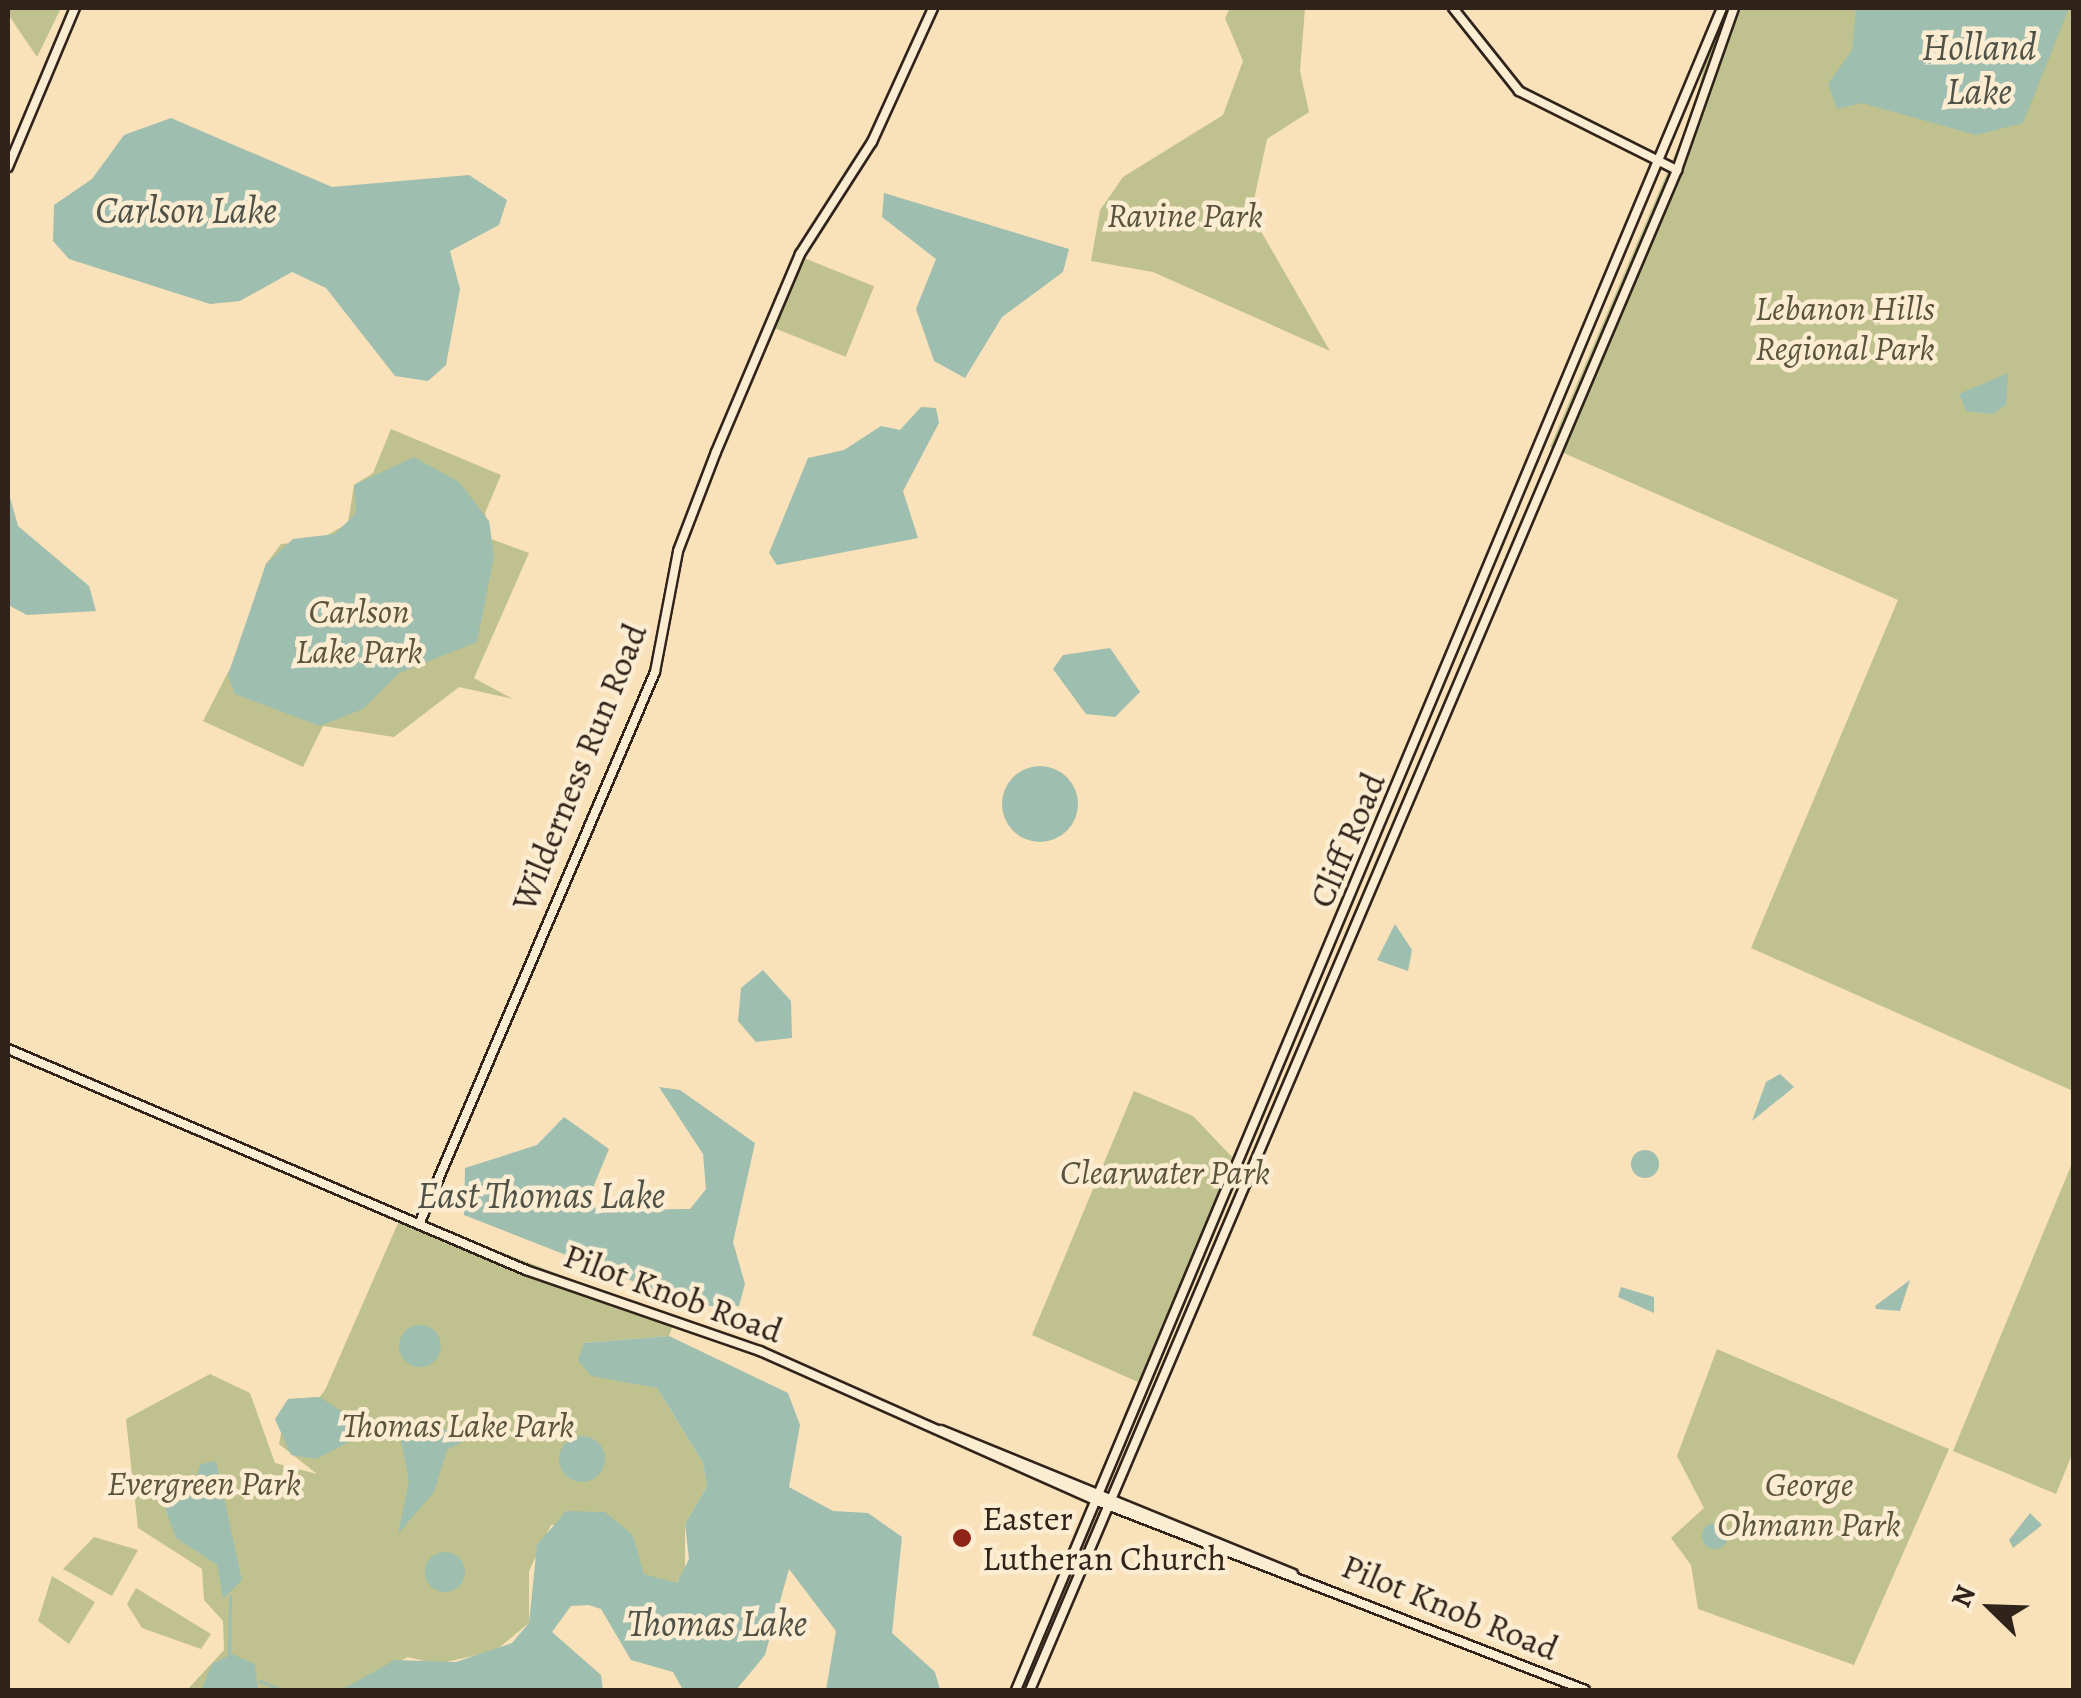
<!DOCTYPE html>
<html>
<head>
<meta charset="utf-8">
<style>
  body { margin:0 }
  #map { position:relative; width:2081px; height:1698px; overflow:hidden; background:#f9e1b9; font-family:Alegreya,serif }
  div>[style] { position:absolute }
  .green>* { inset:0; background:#bfc28e; transform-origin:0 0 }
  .water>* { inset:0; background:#9ebeaf }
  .round { border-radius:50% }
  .stream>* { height:2.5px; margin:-1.25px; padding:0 1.25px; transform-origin:1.25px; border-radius:1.25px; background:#9ebeaf }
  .roads { filter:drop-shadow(2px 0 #2f231a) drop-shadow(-2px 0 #2f231a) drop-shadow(0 2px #2f231a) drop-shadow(0 -2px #2f231a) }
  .secondary>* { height:8px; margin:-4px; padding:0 4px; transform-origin:4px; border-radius:4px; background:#fbecd2 }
  .dots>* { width:28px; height:28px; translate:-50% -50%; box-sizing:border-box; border:5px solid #fbecd2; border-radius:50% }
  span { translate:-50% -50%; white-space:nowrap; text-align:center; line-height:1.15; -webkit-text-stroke:9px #fbecd2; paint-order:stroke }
  .park-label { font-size:35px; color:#5a533d; font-style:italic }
  .street-label { font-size:35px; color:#2f231a }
  .poi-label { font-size:35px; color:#2f231a }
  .left { translate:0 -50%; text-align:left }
  .water-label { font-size:38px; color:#505247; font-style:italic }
  .frame { position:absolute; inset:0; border:10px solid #2f231a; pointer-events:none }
  .north { position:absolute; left:1941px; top:1558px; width:100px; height:100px; -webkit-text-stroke:8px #fbecd2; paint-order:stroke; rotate:293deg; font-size:28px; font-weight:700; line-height:40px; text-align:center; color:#2f231a }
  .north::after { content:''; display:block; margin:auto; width:35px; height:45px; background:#2f231a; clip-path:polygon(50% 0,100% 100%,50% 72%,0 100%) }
</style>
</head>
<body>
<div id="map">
  <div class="green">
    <div style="clip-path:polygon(8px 8px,61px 8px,37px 57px,8px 14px)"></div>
    <div style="clip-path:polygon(1230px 8px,1305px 8px,1300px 71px,1309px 112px,1267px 139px,1251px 214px,1330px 351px,1153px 272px,1091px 261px,1100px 210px,1123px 177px,1223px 115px,1243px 61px,1225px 18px)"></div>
    <div style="clip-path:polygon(1718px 8px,2073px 8px,2073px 1091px,1751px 948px,1898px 600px,1550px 447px,1693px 112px)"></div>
    <div style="left:799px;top:256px;width:81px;height:76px;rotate:22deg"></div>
    <div style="clip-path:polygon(391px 429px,501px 475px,485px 513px,491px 539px,529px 553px,474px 678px,513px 699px,459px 687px,394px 737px,323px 726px,303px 767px,203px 721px,239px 651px,266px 564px,281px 544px,319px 540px,348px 523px,354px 485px,373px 473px)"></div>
    <div style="clip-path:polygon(1134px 1091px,1193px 1116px,1233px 1158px,1138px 1382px,1032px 1335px)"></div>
    <div style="clip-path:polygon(2073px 1161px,2073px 1452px,2056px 1494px,1953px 1451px)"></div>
    <div style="clip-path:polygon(402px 1214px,675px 1319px,669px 1336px,584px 1343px,611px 1378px,657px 1388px,703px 1463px,707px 1486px,685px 1524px,685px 1570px,676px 1584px,643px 1574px,633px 1535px,618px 1525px,551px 1525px,529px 1571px,529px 1623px,495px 1651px,437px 1664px,408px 1657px,343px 1690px,187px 1690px,224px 1650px,223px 1621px,204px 1600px,202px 1569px,138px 1528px,126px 1419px,210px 1374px,250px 1393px,275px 1463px,317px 1474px,279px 1444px,288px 1399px,320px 1397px,326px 1388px)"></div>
    <div style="clip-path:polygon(1717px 1349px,1949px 1449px,1854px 1665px,1698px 1609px,1691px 1565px,1671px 1538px,1704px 1508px,1677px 1456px)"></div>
    <div style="clip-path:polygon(94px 1537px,138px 1550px,112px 1596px,63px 1569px)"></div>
    <div style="clip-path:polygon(52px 1576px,95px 1602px,69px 1644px,38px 1621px)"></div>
    <div style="clip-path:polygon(136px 1588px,211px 1634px,201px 1649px,142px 1628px,127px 1604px)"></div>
  </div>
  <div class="water">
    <div style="clip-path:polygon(1856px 8px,2069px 8px,2023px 123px,1976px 135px,1862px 103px,1837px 109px,1828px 84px,1852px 50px)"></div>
    <div style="clip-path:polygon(171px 118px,332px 187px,469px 175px,507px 200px,499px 225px,450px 251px,460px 289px,446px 365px,428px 381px,395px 376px,326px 288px,292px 272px,240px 301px,210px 304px,69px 259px,53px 241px,54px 205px,92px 179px,124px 135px)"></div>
    <div style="clip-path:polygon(884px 193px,1069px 249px,1063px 272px,1002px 317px,965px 378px,934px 361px,916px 309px,936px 259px,882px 217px)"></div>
    <div style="clip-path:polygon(2008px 373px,2006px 405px,1993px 414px,1966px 411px,1959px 394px)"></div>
    <div style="clip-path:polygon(921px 407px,936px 408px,939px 423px,903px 491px,918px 538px,777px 565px,769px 553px,808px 458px,844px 450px,881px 426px,900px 430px)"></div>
    <div style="clip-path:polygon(414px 457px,459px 482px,489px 521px,494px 556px,477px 642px,399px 673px,363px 709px,320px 726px,235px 694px,228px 675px,266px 564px,293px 539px,335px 534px,356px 513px,354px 485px)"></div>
    <div style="clip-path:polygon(8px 490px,18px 526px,89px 586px,96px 611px,27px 615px,8px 605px)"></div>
    <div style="clip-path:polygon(1110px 648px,1140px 692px,1115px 717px,1086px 714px,1053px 669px,1063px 655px)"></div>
    <div class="round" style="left:1002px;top:766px;width:76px;height:76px"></div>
    <div style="clip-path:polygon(1395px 924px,1412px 950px,1408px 971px,1377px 960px)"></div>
    <div style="clip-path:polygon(763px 970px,791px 1001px,792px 1038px,756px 1042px,738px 1021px,741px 988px)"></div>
    <div style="clip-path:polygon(1780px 1074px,1794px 1087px,1752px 1121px,1766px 1082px)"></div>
    <div style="clip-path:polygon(659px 1087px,680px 1090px,755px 1143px,733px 1242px,745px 1284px,739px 1306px,696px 1306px,464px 1215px,465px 1168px,537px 1145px,564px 1117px,609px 1149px,590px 1195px,596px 1210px,690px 1209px,706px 1189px,703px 1154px)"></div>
    <div class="round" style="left:1631px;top:1150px;width:28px;height:28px"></div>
    <div style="clip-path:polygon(1910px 1280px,1900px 1311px,1876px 1309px,1875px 1306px)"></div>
    <div style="clip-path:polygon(1621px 1287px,1654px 1297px,1654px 1313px,1618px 1297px)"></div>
    <div class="round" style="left:399px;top:1325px;width:42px;height:42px"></div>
    <div style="clip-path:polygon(669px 1336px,788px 1393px,800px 1425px,789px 1487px,833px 1511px,868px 1513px,902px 1537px,892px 1633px,935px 1672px,940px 1690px,826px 1690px,836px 1631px,789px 1569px,765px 1655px,736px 1690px,683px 1690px,673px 1672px,631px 1660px,601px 1609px,589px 1605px,571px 1606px,552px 1632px,601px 1675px,603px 1690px,341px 1690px,395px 1660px,456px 1662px,512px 1643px,529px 1623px,537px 1545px,566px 1511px,605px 1512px,633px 1535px,644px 1574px,677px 1583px,689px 1559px,685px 1524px,707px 1486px,703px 1463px,657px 1388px,591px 1376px,578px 1360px,584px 1343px)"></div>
    <div style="clip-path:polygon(320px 1397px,355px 1420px,349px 1442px,316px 1459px,291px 1455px,275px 1419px,288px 1399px)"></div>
    <div style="clip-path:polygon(434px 1425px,468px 1439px,447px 1450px,434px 1492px,398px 1534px,409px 1481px,399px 1433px)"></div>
    <div class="round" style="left:559px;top:1436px;width:46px;height:46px"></div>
    <div style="clip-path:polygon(216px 1461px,242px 1580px,223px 1599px,217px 1565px,176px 1538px,165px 1508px,189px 1496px,201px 1464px)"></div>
    <div style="clip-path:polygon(2030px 1513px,2042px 1525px,2013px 1548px,2009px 1540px)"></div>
    <div class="round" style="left:1702px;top:1523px;width:26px;height:26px"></div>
    <div class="round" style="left:425px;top:1552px;width:40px;height:40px"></div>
    <div style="clip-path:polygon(232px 1654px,255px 1664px,258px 1690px,201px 1690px,212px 1664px)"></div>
  </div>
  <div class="stream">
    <div style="left:229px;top:1658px;width:61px;rotate:-89.1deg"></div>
    <div style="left:260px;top:1681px;width:24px;rotate:22deg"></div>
  </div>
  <div class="roads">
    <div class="secondary">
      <div style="left:1453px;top:8px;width:106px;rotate:51.5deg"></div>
      <div style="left:1519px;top:91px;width:177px;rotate:26.6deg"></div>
      <div style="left:8px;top:167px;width:173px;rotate:-67.2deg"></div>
      <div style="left:8px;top:1049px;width:563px;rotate:23.11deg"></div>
      <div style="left:526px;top:1270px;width:248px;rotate:19.1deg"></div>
      <div style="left:760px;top:1351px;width:369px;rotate:24deg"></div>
      <div style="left:1097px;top:1501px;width:523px;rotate:21.17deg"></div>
      <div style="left:420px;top:1222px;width:598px;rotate:-66.86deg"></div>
      <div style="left:655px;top:672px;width:123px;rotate:-79.2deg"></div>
      <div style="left:678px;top:551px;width:106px;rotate:-69deg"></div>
      <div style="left:716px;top:452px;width:215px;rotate:-67deg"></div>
      <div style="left:800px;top:254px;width:133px;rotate:-57.3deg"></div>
      <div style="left:872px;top:142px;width:147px;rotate:-65.5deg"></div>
      <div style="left:941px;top:1430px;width:380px;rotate:22.2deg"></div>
      <div style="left:1016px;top:1690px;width:1824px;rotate:-67.23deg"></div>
      <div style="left:1030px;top:1690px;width:1652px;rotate:-66.94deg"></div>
      <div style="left:1677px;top:170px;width:172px;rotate:-70.6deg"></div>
    </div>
  </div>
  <div class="dots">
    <div style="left:962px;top:1538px;background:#8f2418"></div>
  </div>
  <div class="park-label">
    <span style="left:1185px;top:215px">Ravine Park</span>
    <span style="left:1845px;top:328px">Lebanon Hills<br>Regional Park</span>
    <span style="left:359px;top:631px">Carlson<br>Lake Park</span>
    <span style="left:1165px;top:1172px">Clearwater Park</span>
    <span style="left:458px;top:1425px">Thomas Lake Park</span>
    <span style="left:204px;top:1483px">Evergreen Park</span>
    <span style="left:1809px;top:1504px">George<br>Ohmann Park</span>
  </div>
  <div class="street-label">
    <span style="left:579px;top:767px;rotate:-68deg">Wilderness Run Road</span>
    <span style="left:1347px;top:840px;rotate:-67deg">Cliff Road</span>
    <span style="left:673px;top:1293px;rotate:20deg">Pilot Knob Road</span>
    <span style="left:1450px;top:1607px;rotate:22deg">Pilot Knob Road</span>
  </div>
  <div class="poi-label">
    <span class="left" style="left:982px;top:1538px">Easter<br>Lutheran Church</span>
  </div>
  <div class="water-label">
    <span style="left:1979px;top:70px">Holland<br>Lake</span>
    <span style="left:186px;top:211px">Carlson Lake</span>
    <span style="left:541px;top:1196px">East Thomas Lake</span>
    <span style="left:717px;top:1624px">Thomas Lake</span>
  </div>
  <div class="frame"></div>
  <div class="north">N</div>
</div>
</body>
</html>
